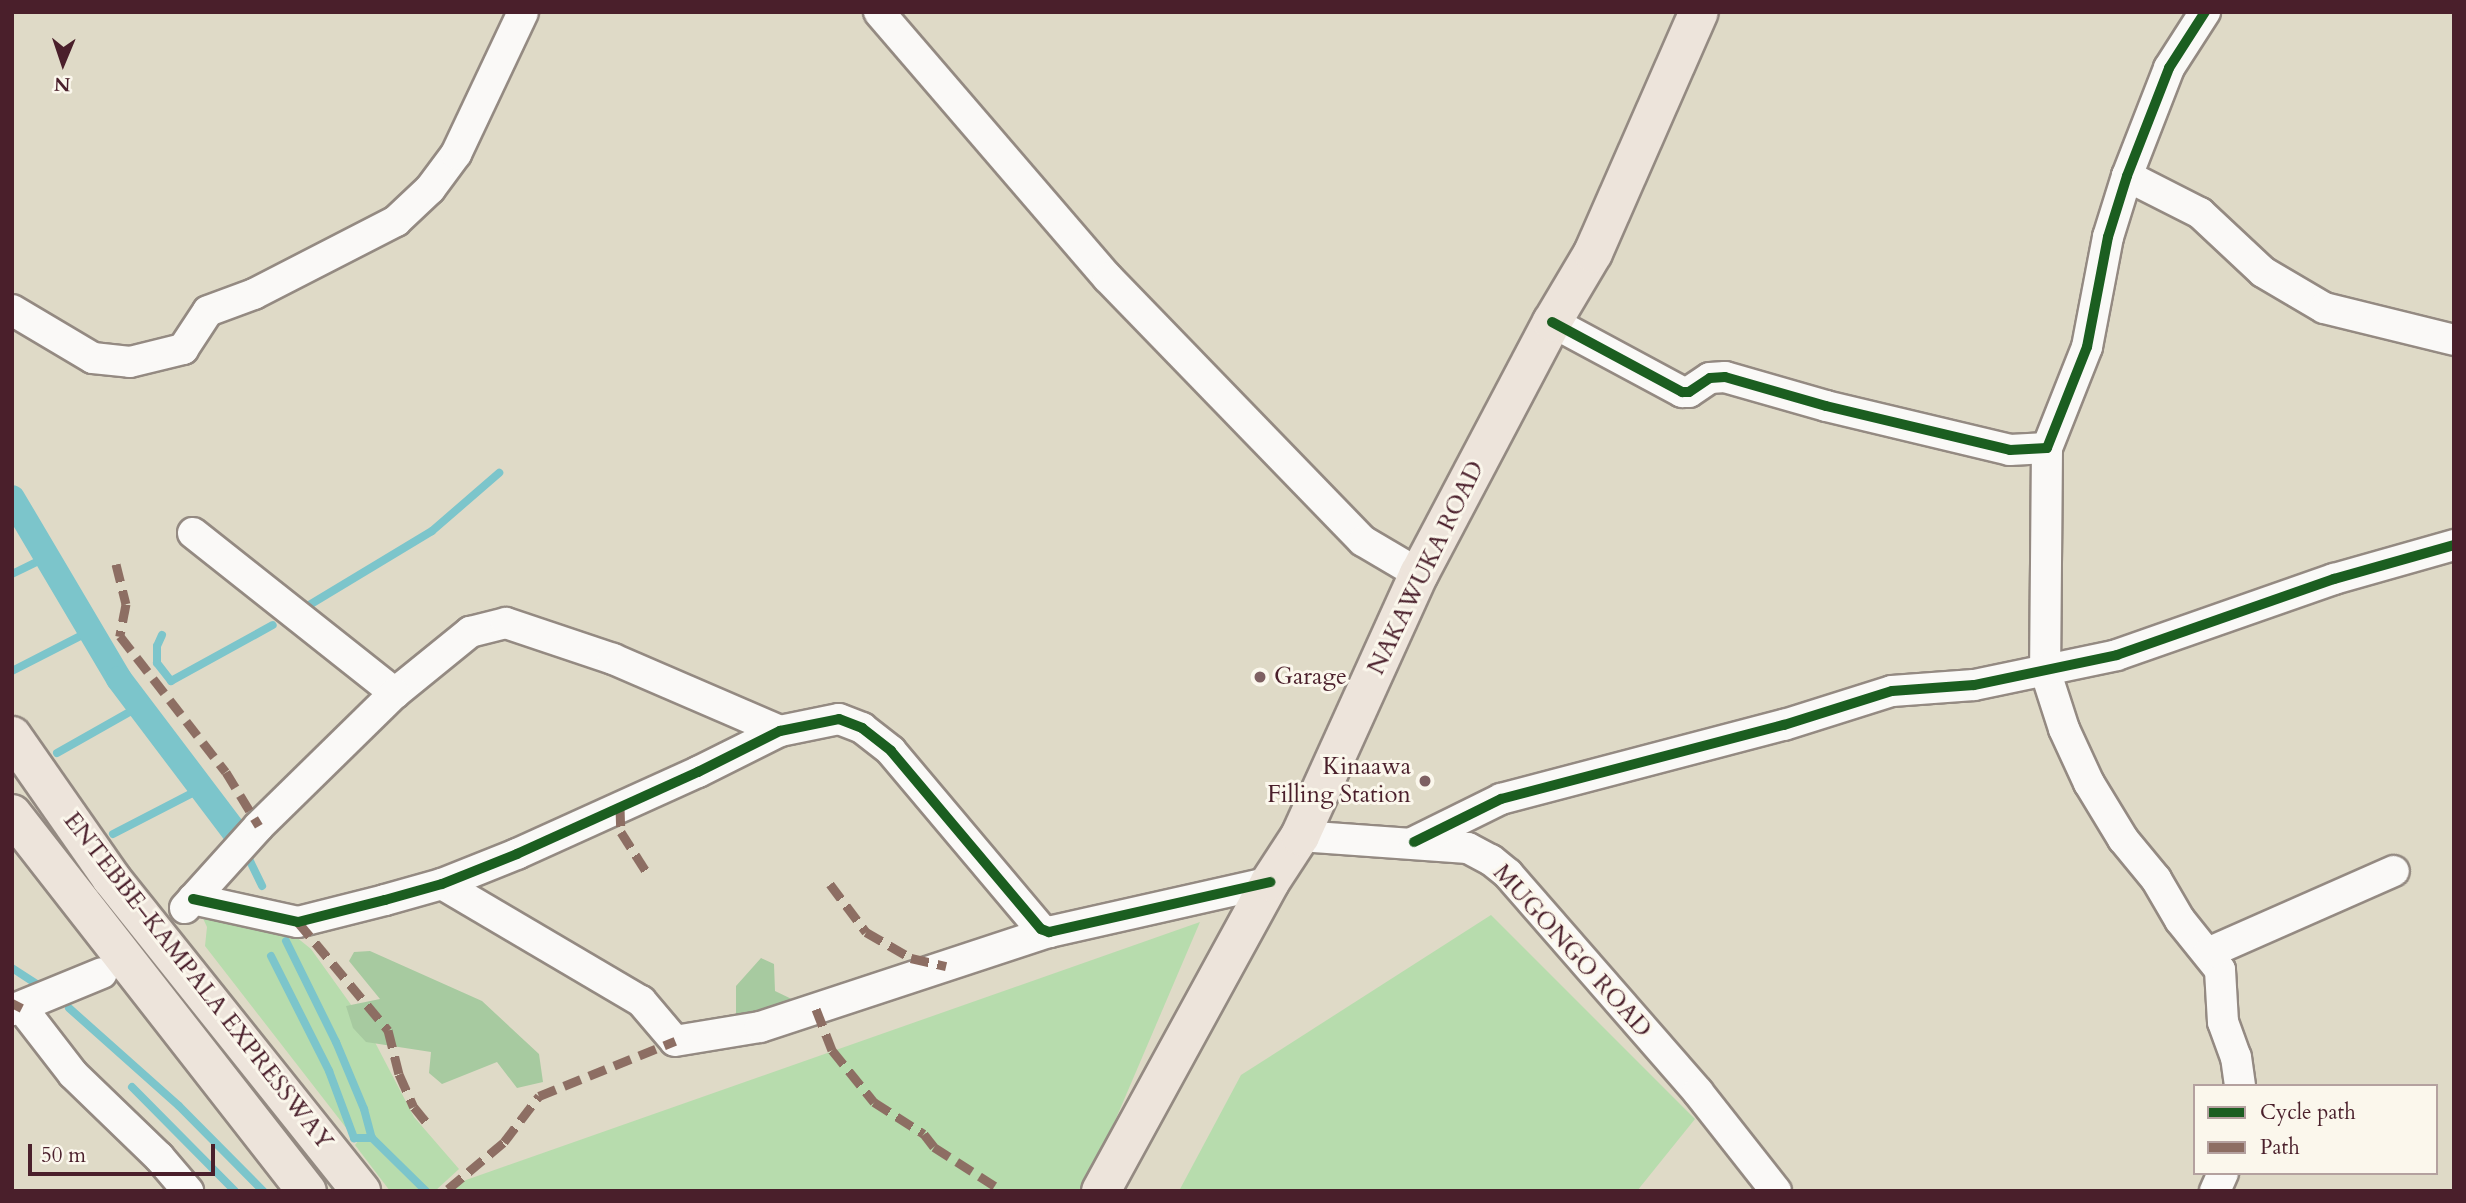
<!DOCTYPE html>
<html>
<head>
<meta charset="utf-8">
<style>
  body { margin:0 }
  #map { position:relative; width:2466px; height:1203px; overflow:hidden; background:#dfdac7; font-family:Cardo,serif }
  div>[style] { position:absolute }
  .green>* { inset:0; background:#b7dcad }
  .forest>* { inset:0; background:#a7caa0 }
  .stream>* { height:8px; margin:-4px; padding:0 4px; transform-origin:4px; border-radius:4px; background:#7cc5cb }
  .canal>* { height:26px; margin:-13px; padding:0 13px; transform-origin:13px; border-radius:13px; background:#7cc5cb }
  .roads { filter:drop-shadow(2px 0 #948a82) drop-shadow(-2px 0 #948a82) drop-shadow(0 2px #948a82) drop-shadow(0 -2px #948a82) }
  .minor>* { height:30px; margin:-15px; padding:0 15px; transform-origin:15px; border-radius:15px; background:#faf9f7 }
  .major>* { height:38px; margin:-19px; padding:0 19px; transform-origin:19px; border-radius:19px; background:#ede4db }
  .highway>* { height:38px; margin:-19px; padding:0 19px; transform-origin:19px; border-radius:19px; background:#ede4db }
  .quiet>* { height:9px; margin-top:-4.5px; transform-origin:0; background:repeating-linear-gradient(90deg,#8d6e63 0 18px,transparent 0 27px) }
  .cycleway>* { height:10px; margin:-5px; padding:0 5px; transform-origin:5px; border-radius:5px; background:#1b5e20 }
  .dots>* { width:19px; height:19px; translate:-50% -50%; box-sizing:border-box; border:4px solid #fbf7ec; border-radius:50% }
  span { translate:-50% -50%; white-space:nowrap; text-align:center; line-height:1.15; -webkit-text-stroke:6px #fbf7ec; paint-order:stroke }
  .street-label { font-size:24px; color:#4a1f2b }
  .poi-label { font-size:24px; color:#4a1f2b }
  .left { translate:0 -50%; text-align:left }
  .right { translate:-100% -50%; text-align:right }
  .frame { position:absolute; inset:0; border:14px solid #4a1f2b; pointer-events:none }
  .legend { position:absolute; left:2193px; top:1084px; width:245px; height:91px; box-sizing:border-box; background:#fbf7ec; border:2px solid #b4a19f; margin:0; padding:9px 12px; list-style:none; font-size:21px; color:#4a1f2b }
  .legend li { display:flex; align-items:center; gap:14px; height:35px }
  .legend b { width:35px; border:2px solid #b4a19f }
  .north { position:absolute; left:28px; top:28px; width:70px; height:70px; -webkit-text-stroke:5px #fbf7ec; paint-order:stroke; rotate:182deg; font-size:19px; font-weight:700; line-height:28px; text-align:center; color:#4a1f2b }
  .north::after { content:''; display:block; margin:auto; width:24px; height:32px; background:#4a1f2b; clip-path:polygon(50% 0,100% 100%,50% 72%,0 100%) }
  .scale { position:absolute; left:28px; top:1144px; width:187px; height:32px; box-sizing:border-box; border:4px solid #4a1f2b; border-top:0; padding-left:9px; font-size:21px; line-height:24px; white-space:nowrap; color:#4a1f2b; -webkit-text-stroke:5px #fbf7ec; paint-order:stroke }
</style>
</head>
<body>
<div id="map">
  <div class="green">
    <div style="clip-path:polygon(201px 914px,290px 932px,311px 949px,367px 1027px,414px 1117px,459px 1169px,435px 1191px,426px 1191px,372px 1138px,354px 1138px,205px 946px,207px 927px)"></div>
    <div style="clip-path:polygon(1491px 915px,1695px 1119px,1637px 1191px,1179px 1191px,1241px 1075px)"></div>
    <div style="clip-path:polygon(1200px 922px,1085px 1191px,454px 1191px,449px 1186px)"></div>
    <div style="clip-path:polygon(358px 1141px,370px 1141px,421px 1191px,390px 1191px,355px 1145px)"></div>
  </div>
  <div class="forest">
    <div style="clip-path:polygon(370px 951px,482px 1001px,539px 1054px,543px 1082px,517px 1088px,497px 1062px,442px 1084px,429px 1073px,431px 1052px,366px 1042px,353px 1028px,346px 1006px,380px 999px,349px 961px,354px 952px)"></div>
    <div style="clip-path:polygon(761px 958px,774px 964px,775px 991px,802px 1004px,736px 1023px,736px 986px)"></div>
  </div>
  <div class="stream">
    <div style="left:12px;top:574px;width:39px;rotate:-26deg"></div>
    <div style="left:301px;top:610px;width:153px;rotate:-31.1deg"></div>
    <div style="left:432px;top:531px;width:89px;rotate:-40.9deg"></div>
    <div style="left:162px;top:635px;width:12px;rotate:114deg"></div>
    <div style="left:157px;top:646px;width:17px;rotate:90deg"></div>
    <div style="left:157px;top:663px;width:23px;rotate:52deg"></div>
    <div style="left:171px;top:681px;width:116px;rotate:-28.8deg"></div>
    <div style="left:12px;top:671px;width:88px;rotate:-27.1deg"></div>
    <div style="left:57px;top:753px;width:95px;rotate:-29.5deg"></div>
    <div style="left:113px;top:834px;width:100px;rotate:-27.3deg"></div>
    <div style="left:249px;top:859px;width:30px;rotate:64deg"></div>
    <div style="left:286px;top:941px;width:113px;rotate:63.7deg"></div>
    <div style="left:336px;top:1042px;width:73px;rotate:67.3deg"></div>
    <div style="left:364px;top:1109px;width:30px;rotate:75deg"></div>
    <div style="left:271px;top:956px;width:129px;rotate:63.2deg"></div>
    <div style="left:329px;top:1071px;width:72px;rotate:69.5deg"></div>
    <div style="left:354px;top:1138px;width:18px"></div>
    <div style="left:372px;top:1138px;width:76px;rotate:44.5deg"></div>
    <div style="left:12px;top:968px;width:30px;rotate:33deg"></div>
    <div style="left:69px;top:1008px;width:147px;rotate:41.7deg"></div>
    <div style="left:179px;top:1106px;width:120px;rotate:45.3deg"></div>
    <div style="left:132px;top:1087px;width:146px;rotate:45.3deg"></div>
  </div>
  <div class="canal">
    <div style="left:12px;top:498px;width:210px;rotate:59.4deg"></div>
    <div style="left:119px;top:679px;width:191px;rotate:52.9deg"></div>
  </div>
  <div class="roads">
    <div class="minor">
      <div style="left:879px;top:12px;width:351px;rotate:49.3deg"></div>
      <div style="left:1108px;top:278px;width:366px;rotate:45.9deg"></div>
      <div style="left:1363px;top:541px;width:65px;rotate:30.5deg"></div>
      <div style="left:2127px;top:176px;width:82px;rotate:26.9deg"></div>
      <div style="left:2200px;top:213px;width:86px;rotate:43.1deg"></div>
      <div style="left:2263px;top:272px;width:71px;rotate:30.5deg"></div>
      <div style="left:2324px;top:308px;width:134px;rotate:13.8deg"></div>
      <div style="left:12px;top:310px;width:94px;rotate:30.7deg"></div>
      <div style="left:93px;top:358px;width:37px;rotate:6deg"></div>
      <div style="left:130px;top:362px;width:55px;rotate:-13.8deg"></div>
      <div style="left:183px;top:349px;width:45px;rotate:-56.7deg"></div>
      <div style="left:208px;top:311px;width:49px;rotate:-20.3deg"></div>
      <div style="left:254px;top:294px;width:160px;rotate:-27.2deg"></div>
      <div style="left:396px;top:221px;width:47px;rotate:-43.3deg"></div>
      <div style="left:430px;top:189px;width:44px;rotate:-53.4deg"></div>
      <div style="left:456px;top:154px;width:157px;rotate:-64.7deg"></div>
      <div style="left:1552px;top:322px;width:148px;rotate:28.3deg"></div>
      <div style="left:1682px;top:392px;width:7px"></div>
      <div style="left:1689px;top:392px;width:25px;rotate:-34deg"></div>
      <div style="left:1710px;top:378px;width:15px;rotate:-4deg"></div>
      <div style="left:1725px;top:377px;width:105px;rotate:16deg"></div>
      <div style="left:1826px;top:406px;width:189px;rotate:13.4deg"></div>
      <div style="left:2010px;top:450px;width:37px;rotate:-3deg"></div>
      <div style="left:2047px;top:448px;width:109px;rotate:-68.4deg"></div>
      <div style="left:2087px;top:347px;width:112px;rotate:-79.2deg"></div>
      <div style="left:2108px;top:237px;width:64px;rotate:-72.7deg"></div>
      <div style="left:2127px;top:176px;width:116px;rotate:-68.7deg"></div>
      <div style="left:2169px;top:68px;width:67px;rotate:-57.3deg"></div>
      <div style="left:2047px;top:448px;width:222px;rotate:90.5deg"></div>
      <div style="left:2045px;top:670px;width:62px;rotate:72.1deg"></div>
      <div style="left:2064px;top:729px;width:60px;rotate:65.2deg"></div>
      <div style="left:2089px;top:783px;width:66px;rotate:58.7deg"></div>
      <div style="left:2123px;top:839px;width:52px;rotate:50.5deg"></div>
      <div style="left:2156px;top:879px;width:48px;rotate:59.7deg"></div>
      <div style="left:2180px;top:920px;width:64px;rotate:51.3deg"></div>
      <div style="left:2220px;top:970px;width:52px;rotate:86.7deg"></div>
      <div style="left:2223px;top:1022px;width:37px;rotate:70deg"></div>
      <div style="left:2236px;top:1057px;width:29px;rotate:82deg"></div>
      <div style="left:193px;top:533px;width:258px;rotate:38.4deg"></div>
      <div style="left:395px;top:693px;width:97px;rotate:-39.1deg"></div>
      <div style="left:470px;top:632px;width:37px;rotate:-14deg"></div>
      <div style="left:506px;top:623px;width:113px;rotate:18.6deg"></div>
      <div style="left:613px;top:659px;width:182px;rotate:23.3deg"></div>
      <div style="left:1300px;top:836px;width:168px;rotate:4.1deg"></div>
      <div style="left:1468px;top:848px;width:26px;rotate:28deg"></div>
      <div style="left:1491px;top:860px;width:22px;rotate:39deg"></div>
      <div style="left:1508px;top:874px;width:289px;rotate:48.9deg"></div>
      <div style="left:1698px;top:1092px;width:126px;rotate:51.8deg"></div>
      <div style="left:1414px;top:842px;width:97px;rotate:-26.3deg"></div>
      <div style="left:1501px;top:799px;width:293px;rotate:-14.7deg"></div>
      <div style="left:1784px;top:725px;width:113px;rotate:-17.5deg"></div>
      <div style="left:1892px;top:691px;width:82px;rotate:-4.2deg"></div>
      <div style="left:1974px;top:685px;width:146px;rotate:-11.8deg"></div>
      <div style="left:2117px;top:655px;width:230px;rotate:-19.3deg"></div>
      <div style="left:2334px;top:579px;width:125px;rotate:-15.8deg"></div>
      <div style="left:442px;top:884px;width:231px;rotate:30.5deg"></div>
      <div style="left:641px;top:1001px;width:52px;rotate:49.6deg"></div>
      <div style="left:675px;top:1041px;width:86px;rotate:-9.4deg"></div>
      <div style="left:760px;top:1027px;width:304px;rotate:-18.2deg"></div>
      <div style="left:193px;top:899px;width:107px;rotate:12.4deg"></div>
      <div style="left:298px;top:922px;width:90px;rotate:-14.2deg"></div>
      <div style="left:385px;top:900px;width:59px;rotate:-15.7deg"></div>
      <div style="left:442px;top:884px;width:81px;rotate:-21.8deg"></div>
      <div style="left:517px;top:854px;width:199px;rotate:-24.4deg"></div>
      <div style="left:698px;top:772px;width:92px;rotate:-26.6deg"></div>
      <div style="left:780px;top:731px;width:60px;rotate:-11.5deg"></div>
      <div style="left:839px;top:719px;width:25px;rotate:21deg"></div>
      <div style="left:862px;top:728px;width:37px;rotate:38deg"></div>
      <div style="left:891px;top:751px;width:233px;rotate:49.9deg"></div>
      <div style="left:1041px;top:929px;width:9px;rotate:21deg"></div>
      <div style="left:1049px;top:932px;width:227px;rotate:-12.7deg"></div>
      <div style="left:185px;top:908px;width:110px;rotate:-47.9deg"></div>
      <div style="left:259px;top:826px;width:190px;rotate:-44.4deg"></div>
      <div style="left:2208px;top:953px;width:203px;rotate:-23.8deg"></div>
      <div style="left:22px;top:1008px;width:83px;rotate:52.3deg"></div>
      <div style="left:73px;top:1074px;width:120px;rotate:44deg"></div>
      <div style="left:159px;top:1157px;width:45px;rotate:49.5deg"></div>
      <div style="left:12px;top:1010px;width:97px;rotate:-22.3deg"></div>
      <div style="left:2215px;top:1191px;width:20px;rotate:-66deg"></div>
    </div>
    <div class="major">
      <div style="left:1101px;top:1191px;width:352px;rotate:-61.3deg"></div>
      <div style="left:1270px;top:882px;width:55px;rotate:-56.9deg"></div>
      <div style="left:1300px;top:836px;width:288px;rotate:-65.6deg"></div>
      <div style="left:1419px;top:574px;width:285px;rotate:-62.2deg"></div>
      <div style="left:1552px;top:322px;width:80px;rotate:-59.3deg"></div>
      <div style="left:1593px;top:253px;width:263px;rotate:-66.3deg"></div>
    </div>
    <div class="highway">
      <div style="left:12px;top:736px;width:173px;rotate:55.1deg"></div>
      <div style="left:111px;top:878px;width:401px;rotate:51.4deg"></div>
      <div style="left:12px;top:814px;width:479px;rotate:52deg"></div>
    </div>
  </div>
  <div class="quiet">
    <div style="left:116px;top:564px;width:41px;rotate:76deg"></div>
    <div style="left:126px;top:604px;width:33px;rotate:101deg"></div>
    <div style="left:120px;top:636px;width:172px;rotate:52.1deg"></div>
    <div style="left:226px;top:772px;width:63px;rotate:58.6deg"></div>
    <div style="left:620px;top:808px;width:24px;rotate:88deg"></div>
    <div style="left:621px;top:832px;width:52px;rotate:57.5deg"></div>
    <div style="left:830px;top:884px;width:60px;rotate:53.1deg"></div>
    <div style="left:866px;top:932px;width:52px;rotate:30deg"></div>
    <div style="left:911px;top:958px;width:36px;rotate:13deg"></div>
    <div style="left:298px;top:922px;width:141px;rotate:50.2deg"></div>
    <div style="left:388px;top:1030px;width:45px;rotate:76deg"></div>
    <div style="left:399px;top:1074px;width:36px;rotate:66deg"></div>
    <div style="left:414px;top:1107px;width:22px;rotate:51deg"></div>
    <div style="left:12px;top:1003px;width:11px;rotate:27deg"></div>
    <div style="left:816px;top:1009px;width:44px;rotate:68.7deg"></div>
    <div style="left:832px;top:1050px;width:67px;rotate:51.1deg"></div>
    <div style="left:874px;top:1102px;width:59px;rotate:32.6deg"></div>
    <div style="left:924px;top:1134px;width:16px;rotate:52deg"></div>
    <div style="left:934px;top:1147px;width:76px;rotate:32.6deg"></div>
    <div style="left:448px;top:1189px;width:73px;rotate:-40deg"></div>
    <div style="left:504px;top:1142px;width:58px;rotate:-52.7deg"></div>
    <div style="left:539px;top:1096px;width:147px;rotate:-22deg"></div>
  </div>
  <div class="cycleway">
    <div style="left:1552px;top:322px;width:148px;rotate:28.3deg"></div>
    <div style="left:1682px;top:392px;width:7px"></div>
    <div style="left:1689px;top:392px;width:25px;rotate:-34deg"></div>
    <div style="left:1710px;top:378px;width:15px;rotate:-4deg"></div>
    <div style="left:1725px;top:377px;width:105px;rotate:16deg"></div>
    <div style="left:1826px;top:406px;width:189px;rotate:13.4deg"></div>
    <div style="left:2010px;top:450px;width:37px;rotate:-3deg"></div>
    <div style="left:2047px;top:448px;width:109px;rotate:-68.4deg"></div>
    <div style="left:2087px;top:347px;width:112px;rotate:-79.2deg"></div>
    <div style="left:2108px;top:237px;width:64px;rotate:-72.7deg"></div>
    <div style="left:2127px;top:176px;width:116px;rotate:-68.7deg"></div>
    <div style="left:2169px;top:68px;width:67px;rotate:-57.3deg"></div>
    <div style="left:1414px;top:842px;width:97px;rotate:-26.3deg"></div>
    <div style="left:1501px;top:799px;width:293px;rotate:-14.7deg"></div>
    <div style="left:1784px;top:725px;width:113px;rotate:-17.5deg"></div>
    <div style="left:1892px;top:691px;width:82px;rotate:-4.2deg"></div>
    <div style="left:1974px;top:685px;width:146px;rotate:-11.8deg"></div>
    <div style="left:2117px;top:655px;width:230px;rotate:-19.3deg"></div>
    <div style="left:2334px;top:579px;width:125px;rotate:-15.8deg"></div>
    <div style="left:193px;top:899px;width:107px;rotate:12.4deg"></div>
    <div style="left:298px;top:922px;width:90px;rotate:-14.2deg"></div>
    <div style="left:385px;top:900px;width:59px;rotate:-15.7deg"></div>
    <div style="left:442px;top:884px;width:81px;rotate:-21.8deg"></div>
    <div style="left:517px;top:854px;width:199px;rotate:-24.4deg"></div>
    <div style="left:698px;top:772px;width:92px;rotate:-26.6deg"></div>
    <div style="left:780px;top:731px;width:60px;rotate:-11.5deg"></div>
    <div style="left:839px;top:719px;width:25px;rotate:21deg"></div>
    <div style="left:862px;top:728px;width:37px;rotate:38deg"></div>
    <div style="left:891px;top:751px;width:233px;rotate:49.9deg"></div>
    <div style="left:1041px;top:929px;width:9px;rotate:21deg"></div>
    <div style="left:1049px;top:932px;width:227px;rotate:-12.7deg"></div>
  </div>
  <div class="dots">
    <div style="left:1260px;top:677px;background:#7e6062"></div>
    <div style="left:1425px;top:781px;background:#7e6062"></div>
  </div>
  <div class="street-label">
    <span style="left:1426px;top:568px;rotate:-64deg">NAKAWUKA ROAD</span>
    <span style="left:1572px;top:951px;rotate:48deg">MUGONGO ROAD</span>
    <span style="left:198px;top:981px;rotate:52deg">ENTEBBE–KAMPALA EXPRESSWAY</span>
  </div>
  <div class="poi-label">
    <span class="left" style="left:1274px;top:677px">Garage</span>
    <span class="right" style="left:1411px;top:781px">Kinaawa<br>Filling Station</span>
  </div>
  <div class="frame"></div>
  <ul class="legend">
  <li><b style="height:9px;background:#1b5e20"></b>Cycle path</li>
  <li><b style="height:9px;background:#8d6e63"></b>Path</li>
  </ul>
  <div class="north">N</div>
  <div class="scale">50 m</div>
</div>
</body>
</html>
